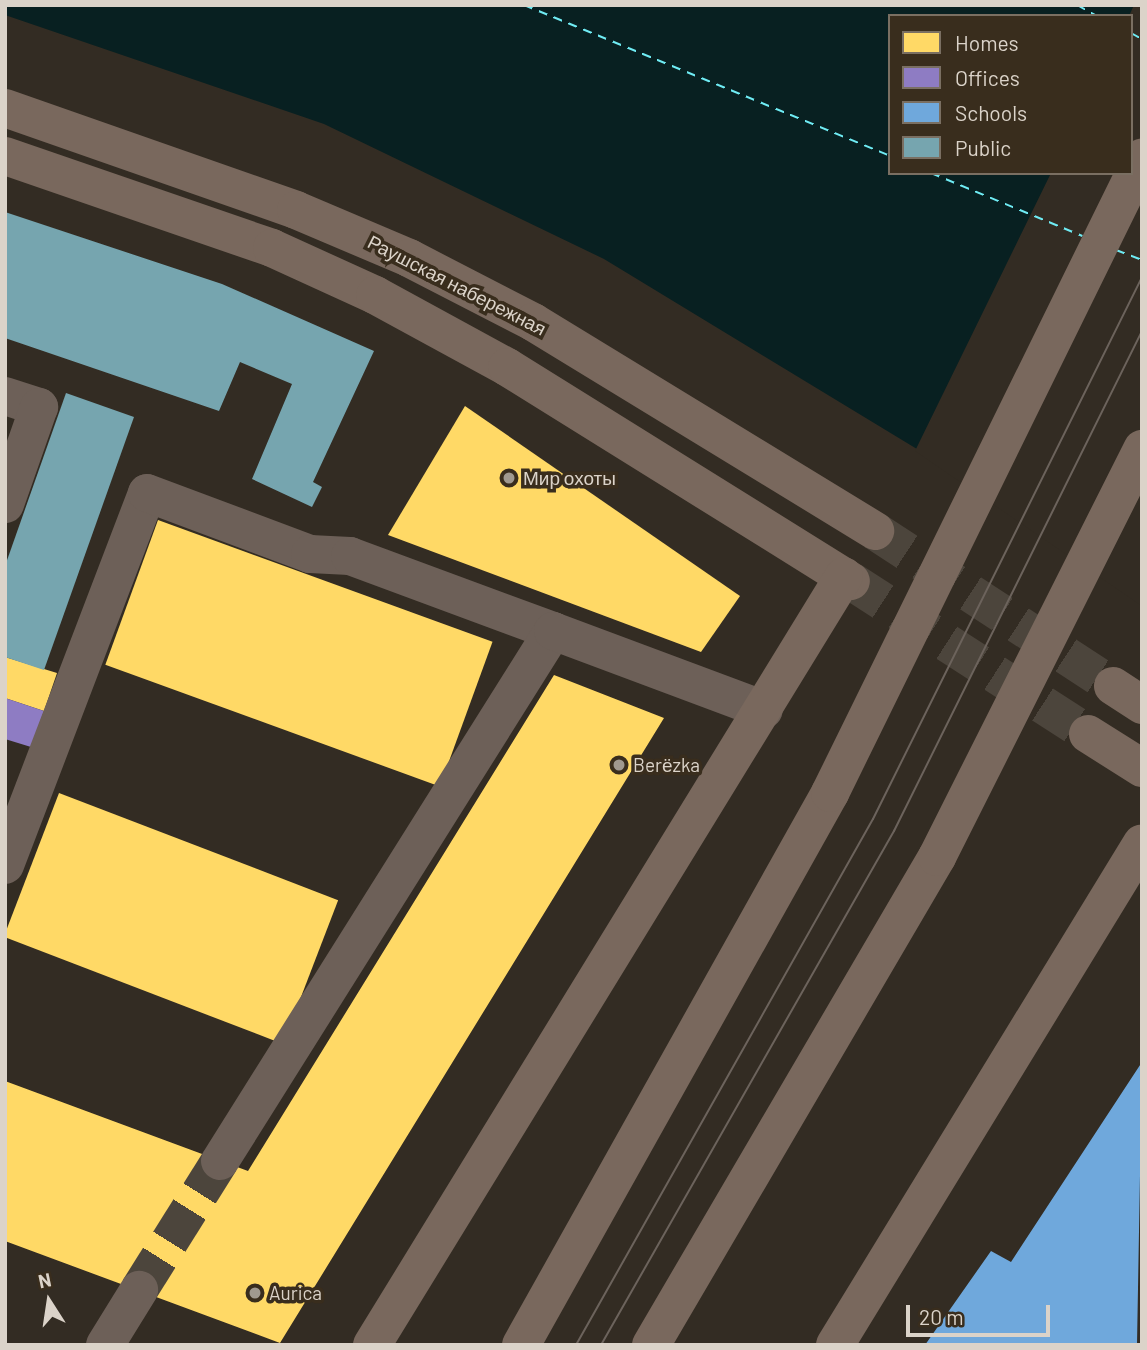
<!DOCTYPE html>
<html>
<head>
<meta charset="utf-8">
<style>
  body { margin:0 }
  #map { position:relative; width:1147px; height:1350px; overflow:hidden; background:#332c23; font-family:Barlow,sans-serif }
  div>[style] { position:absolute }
  .water>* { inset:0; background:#082021 }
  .pier>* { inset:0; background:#332c23 }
  .homes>* { inset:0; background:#ffd966; transform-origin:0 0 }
  .offices>* { inset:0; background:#8e7cc3 }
  .schools>* { inset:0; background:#6fa8dc }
  .public>* { inset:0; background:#76a5af }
  .ferry>* { height:2px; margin-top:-1px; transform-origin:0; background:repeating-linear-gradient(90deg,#6fecf4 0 9px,transparent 0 16px) }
  .minor-tunnel>* { height:38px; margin-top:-19px; transform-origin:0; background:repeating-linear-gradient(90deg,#4c453c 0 38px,transparent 0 57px) }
  .major-tunnel>* { height:38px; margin-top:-19px; transform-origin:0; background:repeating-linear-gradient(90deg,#4c453c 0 38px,transparent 0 57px) }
  .minor>* { height:38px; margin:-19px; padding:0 19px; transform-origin:19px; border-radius:19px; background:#6d6058 }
  .major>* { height:38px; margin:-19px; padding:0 19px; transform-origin:19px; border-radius:19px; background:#79685d }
  .tram>* { height:2px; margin:-1px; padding:0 1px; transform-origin:1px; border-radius:1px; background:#6c635c }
  .major-bridge>* { height:38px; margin:-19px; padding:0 19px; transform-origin:19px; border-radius:19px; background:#79685d }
  .dots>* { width:19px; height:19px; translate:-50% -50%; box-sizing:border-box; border:4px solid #392d1d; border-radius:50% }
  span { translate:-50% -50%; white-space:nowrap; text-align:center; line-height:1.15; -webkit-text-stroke:7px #392d1d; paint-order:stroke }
  .street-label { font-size:19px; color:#dbd3c9 }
  .poi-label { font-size:19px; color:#dbd3c9 }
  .left { translate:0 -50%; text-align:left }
  .frame { position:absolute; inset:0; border:7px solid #dbd3c9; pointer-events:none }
  .legend { position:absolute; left:888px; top:14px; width:245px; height:161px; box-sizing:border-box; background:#392d1d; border:2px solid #7a6f62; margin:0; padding:9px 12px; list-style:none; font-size:21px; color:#dbd3c9 }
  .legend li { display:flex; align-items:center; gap:14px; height:35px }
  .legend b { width:35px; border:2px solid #7a6f62 }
  .north { position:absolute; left:14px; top:1266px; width:70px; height:70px; -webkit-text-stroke:5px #392d1d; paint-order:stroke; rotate:348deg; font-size:19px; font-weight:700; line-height:28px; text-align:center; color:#dbd3c9 }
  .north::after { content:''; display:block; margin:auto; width:24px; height:32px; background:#dbd3c9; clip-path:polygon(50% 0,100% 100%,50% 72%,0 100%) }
  .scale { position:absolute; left:906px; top:1305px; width:144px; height:32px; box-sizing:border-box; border:4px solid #dbd3c9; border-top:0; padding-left:9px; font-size:21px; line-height:24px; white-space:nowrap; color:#dbd3c9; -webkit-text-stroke:5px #392d1d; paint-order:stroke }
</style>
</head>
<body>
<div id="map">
  <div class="water">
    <div style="clip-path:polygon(evenodd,5px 5px,1142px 5px,1142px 602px,940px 463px,604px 259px,324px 124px,5px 15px,5px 5px,890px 16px,1131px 16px,1131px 173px,890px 173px,890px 16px)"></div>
  </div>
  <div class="pier">
    <div style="clip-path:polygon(1134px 5px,1142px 5px,1142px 606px,915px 451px,1051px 173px,1131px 173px,1129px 16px)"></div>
  </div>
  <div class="homes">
    <div style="clip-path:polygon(465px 406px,740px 596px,701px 652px,388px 535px)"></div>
    <div style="left:158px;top:520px;width:356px;height:154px;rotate:20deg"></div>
    <div style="clip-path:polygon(5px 657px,57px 673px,44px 711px,5px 698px)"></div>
    <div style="clip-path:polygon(554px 675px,664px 718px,280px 1343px,5px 1241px,5px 1081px,248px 1171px)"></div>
    <div style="left:59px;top:793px;width:299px;height:154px;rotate:21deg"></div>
  </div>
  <div class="offices">
    <div style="clip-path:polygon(5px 698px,44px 711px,31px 747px,5px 739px)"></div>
  </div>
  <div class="schools">
    <div style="clip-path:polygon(1142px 1062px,1137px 1345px,925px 1345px,991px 1251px,1011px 1262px)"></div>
  </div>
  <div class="public">
    <div style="clip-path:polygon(5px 212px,222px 284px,374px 351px,313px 482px,322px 487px,312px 507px,252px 479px,292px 384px,240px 362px,219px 411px,5px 338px)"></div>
    <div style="clip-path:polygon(66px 393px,134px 417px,44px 670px,5px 657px,5px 566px)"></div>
  </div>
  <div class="ferry">
    <div style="left:524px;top:5px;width:396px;rotate:22.4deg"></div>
    <div style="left:1077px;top:5px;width:23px;rotate:29deg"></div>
    <div style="left:1131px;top:33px;width:13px;rotate:29deg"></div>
    <div style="left:931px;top:173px;width:164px;rotate:22.6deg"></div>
    <div style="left:1116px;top:250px;width:28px;rotate:21deg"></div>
  </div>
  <div class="minor-tunnel">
    <div style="left:139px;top:1290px;width:152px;rotate:-57.9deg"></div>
  </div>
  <div class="major-tunnel">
    <div style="left:875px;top:531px;width:284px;rotate:33.1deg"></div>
    <div style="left:851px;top:581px;width:282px;rotate:32.8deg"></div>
  </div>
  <div class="minor">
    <div style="left:5px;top:396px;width:36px;rotate:18deg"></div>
    <div style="left:39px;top:407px;width:103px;rotate:109.3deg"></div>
    <div style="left:5px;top:865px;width:398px;rotate:-69.1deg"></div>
    <div style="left:147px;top:493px;width:174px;rotate:20.5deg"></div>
    <div style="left:310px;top:554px;width:40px;rotate:2.9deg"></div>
    <div style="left:350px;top:556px;width:216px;rotate:20.3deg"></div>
    <div style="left:220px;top:1161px;width:626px;rotate:-57.86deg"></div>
    <div style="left:553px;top:631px;width:225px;rotate:20.5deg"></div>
    <div style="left:105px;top:1345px;width:65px;rotate:-58.3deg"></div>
  </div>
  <div class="major">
    <div style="left:5px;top:108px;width:308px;rotate:19.3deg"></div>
    <div style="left:296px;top:210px;width:123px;rotate:23deg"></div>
    <div style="left:409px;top:258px;width:140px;rotate:27.3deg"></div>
    <div style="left:533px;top:322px;width:401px;rotate:31.4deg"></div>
    <div style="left:5px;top:156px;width:282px;rotate:19deg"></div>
    <div style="left:272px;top:248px;width:113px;rotate:24.5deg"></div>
    <div style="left:375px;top:295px;width:150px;rotate:28.6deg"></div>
    <div style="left:507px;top:367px;width:405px;rotate:31.9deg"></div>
    <div style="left:1113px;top:686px;width:35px;rotate:33deg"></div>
    <div style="left:1088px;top:734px;width:64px;rotate:32.2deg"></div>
    <div style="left:372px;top:1345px;width:902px;rotate:-58.46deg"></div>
    <div style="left:521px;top:1345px;width:633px;rotate:-60.76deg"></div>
    <div style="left:651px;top:1345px;width:566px;rotate:-59.63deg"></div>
    <div style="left:835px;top:1345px;width:588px;rotate:-58.55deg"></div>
  </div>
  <div class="tram">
    <div style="left:576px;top:1345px;width:604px;rotate:-60.55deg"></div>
    <div style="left:873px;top:819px;width:605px;rotate:-63.6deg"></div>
    <div style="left:601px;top:1345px;width:592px;rotate:-60.32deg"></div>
    <div style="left:894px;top:831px;width:558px;rotate:-63.62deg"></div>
  </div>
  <div class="major-bridge">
    <div style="left:830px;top:793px;width:708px;rotate:-63.83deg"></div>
    <div style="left:937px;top:857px;width:457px;rotate:-63.3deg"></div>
  </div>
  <div class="dots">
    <div style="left:509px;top:478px;background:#a0998f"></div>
    <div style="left:619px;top:765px;background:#a0998f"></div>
    <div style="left:255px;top:1293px;background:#a0998f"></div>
  </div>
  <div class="street-label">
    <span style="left:457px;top:285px;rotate:27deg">Раушская набережная</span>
  </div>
  <div class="poi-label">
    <span class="left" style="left:523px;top:478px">Мир охоты</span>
    <span class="left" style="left:633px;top:765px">Berёzka</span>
    <span class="left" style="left:269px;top:1293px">Aurica</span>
  </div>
  <div class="frame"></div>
  <ul class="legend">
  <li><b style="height:19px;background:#ffd966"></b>Homes</li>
  <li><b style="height:19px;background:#8e7cc3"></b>Offices</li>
  <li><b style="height:19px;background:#6fa8dc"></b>Schools</li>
  <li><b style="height:19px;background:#76a5af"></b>Public</li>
  </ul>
  <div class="north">N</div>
  <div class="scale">20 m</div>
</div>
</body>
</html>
